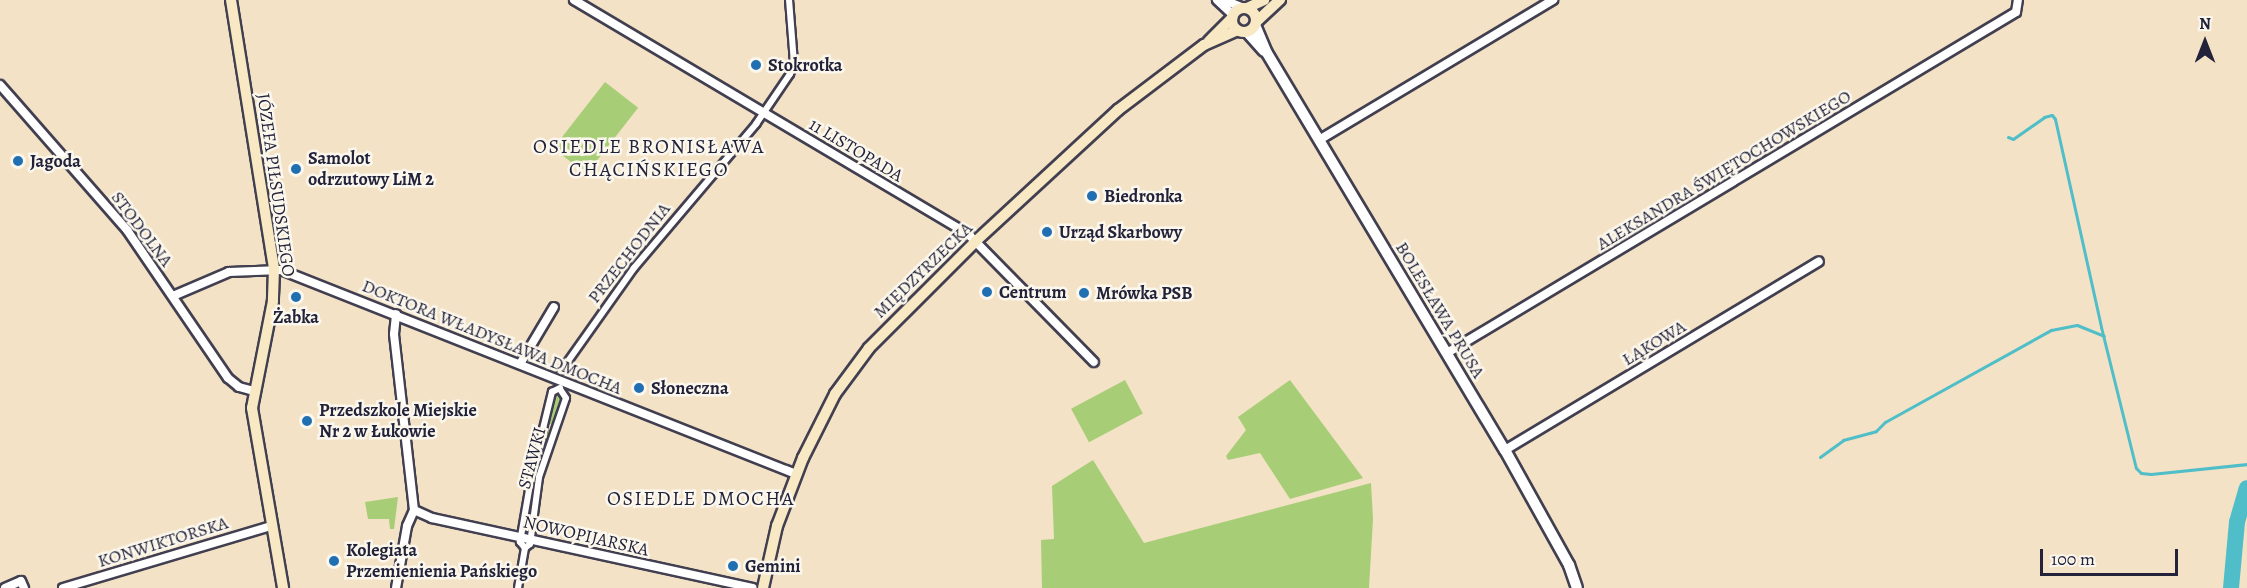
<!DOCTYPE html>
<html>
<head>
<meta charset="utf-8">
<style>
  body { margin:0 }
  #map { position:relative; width:2247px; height:588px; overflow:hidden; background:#f3e2c5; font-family:Alegreya,serif }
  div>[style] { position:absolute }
  .green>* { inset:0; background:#a8cd77; transform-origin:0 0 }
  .stream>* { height:3px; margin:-1.5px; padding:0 1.5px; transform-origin:1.5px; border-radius:1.5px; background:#50bec8 }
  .river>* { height:16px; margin:-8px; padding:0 8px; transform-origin:8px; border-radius:8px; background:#50bec8 }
  .roads { filter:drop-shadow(2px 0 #413f50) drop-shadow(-2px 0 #413f50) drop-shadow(0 2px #413f50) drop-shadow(0 -2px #413f50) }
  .pedestrian>* { height:6px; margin:-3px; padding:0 3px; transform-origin:3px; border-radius:3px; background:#fff }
  .minor>* { height:8px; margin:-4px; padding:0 4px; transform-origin:4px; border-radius:4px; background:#fff }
  .tertiary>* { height:10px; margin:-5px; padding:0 5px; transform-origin:5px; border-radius:5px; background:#fff }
  .secondary>* { height:10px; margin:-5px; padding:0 5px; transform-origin:5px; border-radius:5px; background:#f8e8c3 }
  .secondary>.ring { margin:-5px; padding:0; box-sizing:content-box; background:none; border:10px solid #f8e8c3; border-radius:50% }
  .dots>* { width:16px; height:16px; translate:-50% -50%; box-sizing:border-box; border:3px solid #fbf7ec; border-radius:50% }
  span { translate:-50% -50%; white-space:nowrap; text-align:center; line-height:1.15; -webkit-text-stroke:5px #fbf7ec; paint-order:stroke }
  .poi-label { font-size:18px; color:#22223b; font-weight:700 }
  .left { translate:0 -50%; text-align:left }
  .street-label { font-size:18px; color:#22223b }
  .neighbourhood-label { font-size:20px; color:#22223b; letter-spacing:1.5px }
  .north { position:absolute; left:2175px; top:12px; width:60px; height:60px; -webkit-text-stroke:4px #fbf7ec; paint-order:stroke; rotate:0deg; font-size:16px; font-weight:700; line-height:24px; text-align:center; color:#22223b }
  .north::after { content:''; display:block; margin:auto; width:21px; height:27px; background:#22223b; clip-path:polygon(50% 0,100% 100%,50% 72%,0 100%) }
  .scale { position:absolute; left:2040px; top:549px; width:138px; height:27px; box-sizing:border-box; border:3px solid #22223b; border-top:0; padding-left:8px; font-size:18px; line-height:21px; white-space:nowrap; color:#22223b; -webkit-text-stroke:4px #fbf7ec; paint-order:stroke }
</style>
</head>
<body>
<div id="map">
  <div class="green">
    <div style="left:605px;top:82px;width:42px;height:84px;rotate:38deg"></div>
    <div style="left:1125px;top:380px;width:38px;height:61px;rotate:62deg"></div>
    <div style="clip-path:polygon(1290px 380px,1363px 478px,1290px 499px,1260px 453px,1228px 460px,1226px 456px,1246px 430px,1238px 417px)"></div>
    <div style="clip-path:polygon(555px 395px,563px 398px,554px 425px,547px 423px)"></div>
    <div style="clip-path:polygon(546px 429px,552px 431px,537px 473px,535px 472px)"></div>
    <div style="clip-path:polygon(1093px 460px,1144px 543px,1371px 483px,1373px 519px,1369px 588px,1042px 588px,1041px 540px,1054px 539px,1052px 486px)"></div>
    <div style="clip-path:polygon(398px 497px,394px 529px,390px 529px,389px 519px,368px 519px,365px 502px)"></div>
  </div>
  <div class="stream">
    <div style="left:2008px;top:137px;width:5px;rotate:22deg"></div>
    <div style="left:2013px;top:139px;width:38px;rotate:-35deg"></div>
    <div style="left:2044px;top:117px;width:8px;rotate:-14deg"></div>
    <div style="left:2052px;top:115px;width:5px;rotate:53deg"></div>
    <div style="left:2055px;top:119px;width:213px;rotate:77.5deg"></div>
    <div style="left:2101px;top:327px;width:145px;rotate:76.1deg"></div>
    <div style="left:2136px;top:468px;width:7px;rotate:45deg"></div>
    <div style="left:2141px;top:473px;width:10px;rotate:6deg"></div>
    <div style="left:2151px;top:474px;width:97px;rotate:-5.9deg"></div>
    <div style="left:1820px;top:457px;width:29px;rotate:-36deg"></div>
    <div style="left:1843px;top:440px;width:34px;rotate:-15deg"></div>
    <div style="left:1876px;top:431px;width:13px;rotate:-45deg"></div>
    <div style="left:1885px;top:422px;width:190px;rotate:-29deg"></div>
    <div style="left:2051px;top:330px;width:26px;rotate:-11deg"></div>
    <div style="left:2077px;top:325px;width:29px;rotate:22deg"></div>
  </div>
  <div class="river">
    <div style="left:2231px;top:588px;width:66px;rotate:-84.8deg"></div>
    <div style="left:2237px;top:522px;width:35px;rotate:-74deg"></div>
  </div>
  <div class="roads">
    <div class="pedestrian">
      <div style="left:561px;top:371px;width:126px;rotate:-54.7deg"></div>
      <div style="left:634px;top:268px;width:189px;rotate:-49.7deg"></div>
      <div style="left:756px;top:124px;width:60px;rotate:-55.8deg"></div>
      <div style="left:790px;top:74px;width:12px;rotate:-70deg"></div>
      <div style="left:794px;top:63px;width:63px;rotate:-94.5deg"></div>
      <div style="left:525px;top:548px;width:8px;rotate:-130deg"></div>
      <div style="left:520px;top:542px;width:65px;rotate:-80.2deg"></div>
      <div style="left:531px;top:478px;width:89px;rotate:-76.3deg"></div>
      <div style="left:552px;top:392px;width:9px;rotate:-27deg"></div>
      <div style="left:518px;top:588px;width:41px;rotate:-80.1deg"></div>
      <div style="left:525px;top:548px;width:6px;rotate:-39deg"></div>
      <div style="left:530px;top:544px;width:68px;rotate:-82.3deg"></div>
      <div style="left:539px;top:477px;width:83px;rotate:-71.1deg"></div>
      <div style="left:566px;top:398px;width:11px;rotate:-124deg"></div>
    </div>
    <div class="minor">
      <div style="left:574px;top:0;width:460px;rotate:30.7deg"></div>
      <div style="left:969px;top:235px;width:178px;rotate:45.5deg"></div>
      <div style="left:1217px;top:0;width:22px;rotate:43deg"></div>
      <div style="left:1224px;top:0;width:22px;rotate:22deg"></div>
      <div style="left:0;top:85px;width:193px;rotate:48.8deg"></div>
      <div style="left:127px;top:230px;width:179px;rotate:55.7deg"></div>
      <div style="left:228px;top:378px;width:14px;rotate:39deg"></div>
      <div style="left:239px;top:387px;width:16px;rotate:15deg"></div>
      <div style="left:1319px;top:140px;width:273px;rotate:-30.9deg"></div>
      <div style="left:173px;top:296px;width:61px;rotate:-23.2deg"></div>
      <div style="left:229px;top:272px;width:52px;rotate:-2.2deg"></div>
      <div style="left:281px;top:270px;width:554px;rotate:21.61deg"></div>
      <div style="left:1447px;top:353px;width:663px;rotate:-30.93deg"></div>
      <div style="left:2016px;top:12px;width:12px;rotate:-81deg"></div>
      <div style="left:520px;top:364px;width:66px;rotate:-59.2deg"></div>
      <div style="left:1505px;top:450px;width:366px;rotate:-31deg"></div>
      <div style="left:414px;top:510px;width:20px;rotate:24deg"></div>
      <div style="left:432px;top:518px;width:328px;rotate:12.3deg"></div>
      <div style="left:5px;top:588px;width:17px;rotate:-24deg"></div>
      <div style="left:21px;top:581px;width:8px;rotate:67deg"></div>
      <div style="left:63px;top:588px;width:217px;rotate:-16.6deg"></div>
      <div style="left:396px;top:588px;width:63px;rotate:-79.9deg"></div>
      <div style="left:407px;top:526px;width:17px;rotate:-66deg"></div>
      <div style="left:414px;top:510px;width:177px;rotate:-96.5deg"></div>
      <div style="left:394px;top:334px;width:20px;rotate:-84deg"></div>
    </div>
    <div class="tertiary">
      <div style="left:1255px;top:25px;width:30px;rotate:67deg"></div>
      <div style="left:1267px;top:53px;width:463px;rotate:59.1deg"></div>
      <div style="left:1505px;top:450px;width:132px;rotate:60.9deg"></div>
      <div style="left:1569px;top:565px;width:24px;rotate:71deg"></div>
      <div style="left:1247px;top:32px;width:25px;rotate:48deg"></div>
    </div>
    <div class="secondary">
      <div style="left:231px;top:0;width:272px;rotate:80.9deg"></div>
      <div style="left:274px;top:269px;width:32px;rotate:92deg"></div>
      <div style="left:273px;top:301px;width:109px;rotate:101.1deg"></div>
      <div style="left:252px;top:408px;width:183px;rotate:80.2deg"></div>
      <div class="ring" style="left:1232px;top:8px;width:14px;height:14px"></div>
      <div style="left:1247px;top:8px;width:19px;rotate:-25deg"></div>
      <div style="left:1256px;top:22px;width:33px;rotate:-43deg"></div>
      <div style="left:1209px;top:41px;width:33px;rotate:-45deg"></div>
      <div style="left:763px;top:588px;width:64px;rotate:-77.3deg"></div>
      <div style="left:777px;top:526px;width:73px;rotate:-69.1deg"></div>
      <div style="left:803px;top:458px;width:72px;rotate:-63.4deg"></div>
      <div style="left:835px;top:394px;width:57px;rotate:-53.5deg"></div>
      <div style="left:869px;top:348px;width:151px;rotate:-45deg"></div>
      <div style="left:976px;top:241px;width:193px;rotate:-42.7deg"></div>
      <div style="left:1118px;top:110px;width:108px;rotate:-37.1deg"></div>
      <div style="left:1204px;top:45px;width:36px;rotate:-24deg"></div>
    </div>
  </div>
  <div class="dots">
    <div style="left:756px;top:65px;background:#1f6fb2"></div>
    <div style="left:18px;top:161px;background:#1f6fb2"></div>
    <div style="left:296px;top:169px;background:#1f6fb2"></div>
    <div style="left:1092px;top:196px;background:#1f6fb2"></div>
    <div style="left:1047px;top:232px;background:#1f6fb2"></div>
    <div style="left:987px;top:292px;background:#1f6fb2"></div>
    <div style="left:1084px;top:293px;background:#1f6fb2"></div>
    <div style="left:296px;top:297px;background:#1f6fb2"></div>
    <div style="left:639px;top:388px;background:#1f6fb2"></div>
    <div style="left:307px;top:421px;background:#1f6fb2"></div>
    <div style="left:334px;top:561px;background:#1f6fb2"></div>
    <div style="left:733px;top:566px;background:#1f6fb2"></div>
  </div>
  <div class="poi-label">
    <span class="left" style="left:768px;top:65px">Stokrotka</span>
    <span class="left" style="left:308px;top:169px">Samolot<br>odrzutowy LiM 2</span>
    <span class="left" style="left:30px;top:161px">Jagoda</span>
    <span class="left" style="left:1104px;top:196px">Biedronka</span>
    <span class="left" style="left:1059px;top:232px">Urząd Skarbowy</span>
    <span class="left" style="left:999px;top:292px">Centrum</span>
    <span class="left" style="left:1096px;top:293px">Mrówka PSB</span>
    <span style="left:296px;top:317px">Żabka</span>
    <span class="left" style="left:651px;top:388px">Słoneczna</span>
    <span class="left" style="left:319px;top:421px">Przedszkole Miejskie<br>Nr 2 w Łukowie</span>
    <span class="left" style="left:346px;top:561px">Kolegiata<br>Przemienienia Pańskiego</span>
    <span class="left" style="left:745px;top:566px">Gemini</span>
  </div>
  <div class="street-label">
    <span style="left:856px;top:150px;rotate:31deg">11 LISTOPADA</span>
    <span style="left:1724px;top:170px;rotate:-31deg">ALEKSANDRA ŚWIĘTOCHOWSKIEGO</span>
    <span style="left:276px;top:185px;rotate:82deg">JÓZEFA PIŁSUDSKIEGO</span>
    <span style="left:142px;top:229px;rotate:53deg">STODOLNA</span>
    <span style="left:629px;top:253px;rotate:-52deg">PRZECHODNIA</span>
    <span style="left:923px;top:270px;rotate:-44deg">MIĘDZYRZECKA</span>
    <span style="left:1440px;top:310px;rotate:59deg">BOLESŁAWA PRUSA</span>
    <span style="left:492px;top:337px;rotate:22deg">DOKTORA WŁADYSŁAWA DMOCHA</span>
    <span style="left:1654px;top:343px;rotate:-31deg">ŁĄKOWA</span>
    <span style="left:532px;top:458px;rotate:-75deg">STAWKI</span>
    <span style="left:586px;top:536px;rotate:13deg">NOWOPIJARSKA</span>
    <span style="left:163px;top:542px;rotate:-17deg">KONWIKTORSKA</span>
  </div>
  <div class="neighbourhood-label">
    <span style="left:649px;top:158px">OSIEDLE BRONISŁAWA<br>CHĄCIŃSKIEGO</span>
    <span style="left:701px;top:498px">OSIEDLE DMOCHA</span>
  </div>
  <div class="north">N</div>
  <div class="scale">100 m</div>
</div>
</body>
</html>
